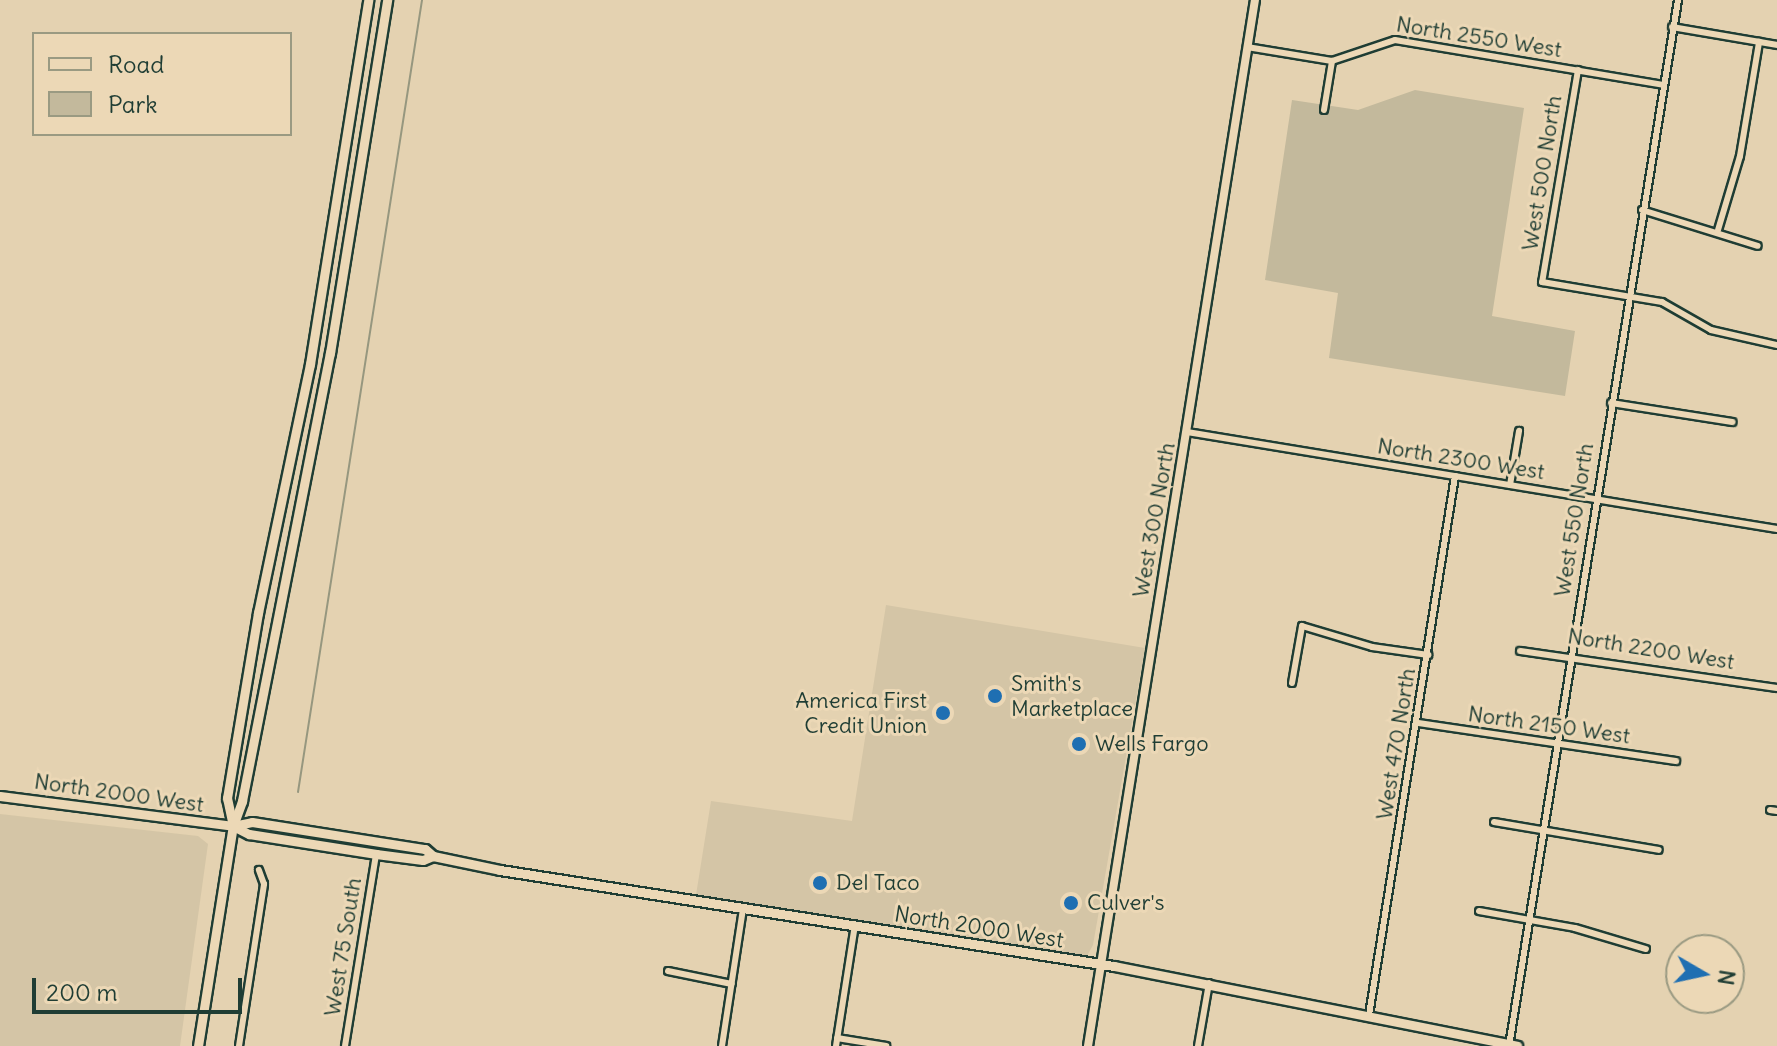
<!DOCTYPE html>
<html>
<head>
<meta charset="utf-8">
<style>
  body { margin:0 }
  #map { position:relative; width:1777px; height:1046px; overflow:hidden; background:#e4d2b1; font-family:Delius,sans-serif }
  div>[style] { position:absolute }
  .built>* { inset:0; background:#d4c5a6 }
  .green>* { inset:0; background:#c3b99c }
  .stream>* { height:2px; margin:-1px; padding:0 1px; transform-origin:1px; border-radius:1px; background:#96977f }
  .roads { filter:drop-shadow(2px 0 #1f3d34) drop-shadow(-2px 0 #1f3d34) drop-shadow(0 2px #1f3d34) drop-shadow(0 -2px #1f3d34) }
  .street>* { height:6px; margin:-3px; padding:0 3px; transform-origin:3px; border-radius:3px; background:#ecd8b6 }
  .secondary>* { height:8px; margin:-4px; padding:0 4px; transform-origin:4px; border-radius:4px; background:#ecd8b6 }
  .primary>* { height:9px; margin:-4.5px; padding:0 4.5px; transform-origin:4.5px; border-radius:4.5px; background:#ecd8b6 }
  .dots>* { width:22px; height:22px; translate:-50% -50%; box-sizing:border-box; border:4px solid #ecd8b6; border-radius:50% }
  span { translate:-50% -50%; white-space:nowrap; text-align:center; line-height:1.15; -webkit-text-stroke:6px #ecd8b6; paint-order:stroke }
  .street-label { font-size:22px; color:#1f3d34 }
  .poi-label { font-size:22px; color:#1f3d34 }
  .left { translate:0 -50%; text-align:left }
  .right { translate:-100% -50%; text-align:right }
  .legend { position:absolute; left:32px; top:32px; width:260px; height:104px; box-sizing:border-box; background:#ecd8b6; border:2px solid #9a9a82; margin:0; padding:10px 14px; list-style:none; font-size:24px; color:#1f3d34 }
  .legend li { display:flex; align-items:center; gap:16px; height:40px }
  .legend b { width:40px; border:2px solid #9a9a82 }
  .north { position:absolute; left:1665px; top:934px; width:80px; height:80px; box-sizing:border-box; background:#ecd8b6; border:2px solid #9a9a82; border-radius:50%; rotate:99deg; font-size:22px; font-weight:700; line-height:32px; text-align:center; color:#1f3d34 }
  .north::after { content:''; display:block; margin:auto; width:28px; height:36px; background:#1f6fb2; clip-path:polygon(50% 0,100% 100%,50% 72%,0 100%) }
  .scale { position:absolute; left:32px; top:978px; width:210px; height:36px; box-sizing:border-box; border:4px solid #1f3d34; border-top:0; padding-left:10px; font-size:24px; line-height:28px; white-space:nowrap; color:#1f3d34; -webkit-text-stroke:6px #ecd8b6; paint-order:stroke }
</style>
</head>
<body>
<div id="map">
  <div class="built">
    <div style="clip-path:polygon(886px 605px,1145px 648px,1093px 945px,1087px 956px,696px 895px,711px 801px,852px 821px)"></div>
    <div style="clip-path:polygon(0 814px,198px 836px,208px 844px,180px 1046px,0 1046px)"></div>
  </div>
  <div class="green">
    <div style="clip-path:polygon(1415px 90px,1524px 108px,1492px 316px,1575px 331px,1565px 396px,1329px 358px,1338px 293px,1265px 280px,1292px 100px,1358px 110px)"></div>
  </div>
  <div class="stream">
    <div style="left:298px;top:792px;width:802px;rotate:-81.1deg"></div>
  </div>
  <div class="roads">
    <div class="street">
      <div style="left:1672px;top:27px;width:107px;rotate:9.7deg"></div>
      <div style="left:1247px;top:47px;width:86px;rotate:9.4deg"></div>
      <div style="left:1332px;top:61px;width:66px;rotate:-18.4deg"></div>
      <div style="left:1395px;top:40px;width:272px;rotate:9.5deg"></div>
      <div style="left:1578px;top:70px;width:215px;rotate:99.6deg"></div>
      <div style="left:1542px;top:282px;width:122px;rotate:9.5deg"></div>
      <div style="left:1662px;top:302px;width:56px;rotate:29.7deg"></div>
      <div style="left:1711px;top:330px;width:68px;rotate:12.8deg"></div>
      <div style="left:1324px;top:110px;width:50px;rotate:-80.7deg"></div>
      <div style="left:1642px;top:210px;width:121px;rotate:17.2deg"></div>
      <div style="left:1718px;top:230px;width:77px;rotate:-73.4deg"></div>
      <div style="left:1740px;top:156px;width:116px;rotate:-80.5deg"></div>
      <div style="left:1611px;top:403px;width:123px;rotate:8.9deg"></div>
      <div style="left:1187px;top:432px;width:598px;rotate:9.34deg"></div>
      <div style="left:1510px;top:485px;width:55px;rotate:-80.5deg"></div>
      <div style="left:1520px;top:651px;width:260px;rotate:8.2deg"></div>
      <div style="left:1292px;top:683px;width:58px;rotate:-80deg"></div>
      <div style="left:1302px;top:626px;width:73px;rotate:16.7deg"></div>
      <div style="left:1372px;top:647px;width:57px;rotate:8.1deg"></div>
      <div style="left:1418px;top:723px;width:261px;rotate:8.4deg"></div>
      <div style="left:1770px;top:810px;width:7px;rotate:8deg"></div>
      <div style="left:1494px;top:822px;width:167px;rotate:9.6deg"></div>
      <div style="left:1479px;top:911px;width:97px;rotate:10deg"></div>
      <div style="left:1575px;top:928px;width:74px;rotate:16.5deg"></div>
      <div style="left:668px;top:971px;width:65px;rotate:11.5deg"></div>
      <div style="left:1369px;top:1015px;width:546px;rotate:-80.93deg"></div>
      <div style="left:837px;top:1038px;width:50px;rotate:9.3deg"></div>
      <div style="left:239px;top:1046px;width:164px;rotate:-81.2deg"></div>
      <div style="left:264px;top:884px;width:15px;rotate:-110deg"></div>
      <div style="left:345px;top:1046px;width:194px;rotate:-80.8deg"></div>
      <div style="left:722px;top:1046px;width:140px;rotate:-81.3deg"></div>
      <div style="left:836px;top:1046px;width:122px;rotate:-81.1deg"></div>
      <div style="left:1198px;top:1046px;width:64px;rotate:-80.1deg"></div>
      <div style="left:1509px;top:1046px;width:1060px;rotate:-80.82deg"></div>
    </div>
    <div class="secondary">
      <div style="left:1088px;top:1046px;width:1059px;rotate:-80.93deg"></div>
    </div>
    <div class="primary">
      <div style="left:0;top:796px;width:235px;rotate:7.3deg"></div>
      <div style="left:233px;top:826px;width:18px;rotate:27deg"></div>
      <div style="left:249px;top:834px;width:129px;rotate:8.9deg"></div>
      <div style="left:376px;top:854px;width:47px;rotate:7.3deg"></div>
      <div style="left:423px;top:860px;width:11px;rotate:-22deg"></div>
      <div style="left:233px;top:826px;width:19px;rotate:-12deg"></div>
      <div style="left:252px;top:822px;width:175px;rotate:8.9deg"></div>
      <div style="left:425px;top:849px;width:11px;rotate:41deg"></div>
      <div style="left:433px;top:856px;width:68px;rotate:11.8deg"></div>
      <div style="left:500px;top:870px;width:621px;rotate:8.89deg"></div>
      <div style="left:1114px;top:966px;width:411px;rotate:11.2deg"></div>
      <div style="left:233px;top:826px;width:29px;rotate:-102deg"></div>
      <div style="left:227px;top:798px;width:188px;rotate:-80.5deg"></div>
      <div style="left:258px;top:613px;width:254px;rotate:-78.2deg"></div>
      <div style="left:310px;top:364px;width:369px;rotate:-80.9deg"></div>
      <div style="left:198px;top:1046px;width:223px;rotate:-81deg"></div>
      <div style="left:233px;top:826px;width:27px;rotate:-70deg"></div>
      <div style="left:242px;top:801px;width:457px;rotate:-78.9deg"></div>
      <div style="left:330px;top:353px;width:358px;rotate:-80.8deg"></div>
    </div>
  </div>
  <div class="dots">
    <div style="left:995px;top:696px;background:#1f6fb2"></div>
    <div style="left:943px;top:713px;background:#1f6fb2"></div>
    <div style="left:1079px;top:744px;background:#1f6fb2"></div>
    <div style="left:820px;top:883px;background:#1f6fb2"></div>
    <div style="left:1071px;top:903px;background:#1f6fb2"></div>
  </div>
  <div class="street-label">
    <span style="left:1479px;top:37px;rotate:9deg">North 2550 West</span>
    <span style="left:1542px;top:173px;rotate:-81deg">West 500 North</span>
    <span style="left:1461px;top:459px;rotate:9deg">North 2300 West</span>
    <span style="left:1154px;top:520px;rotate:-80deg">West 300 North</span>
    <span style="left:1574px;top:520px;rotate:-81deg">West 550 North</span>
    <span style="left:1651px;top:649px;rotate:9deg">North 2200 West</span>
    <span style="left:1549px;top:725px;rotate:8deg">North 2150 West</span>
    <span style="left:1396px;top:744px;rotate:-81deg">West 470 North</span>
    <span style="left:119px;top:793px;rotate:8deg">North 2000 West</span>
    <span style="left:979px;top:927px;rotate:9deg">North 2000 West</span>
    <span style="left:343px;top:947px;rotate:-81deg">West 75 South</span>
  </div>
  <div class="poi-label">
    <span class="left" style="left:1011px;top:696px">Smith's<br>Marketplace</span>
    <span class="right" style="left:927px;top:713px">America First<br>Credit Union</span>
    <span class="left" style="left:1095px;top:744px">Wells Fargo</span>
    <span class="left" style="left:836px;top:883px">Del Taco</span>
    <span class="left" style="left:1087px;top:903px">Culver's</span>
  </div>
  <ul class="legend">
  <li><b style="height:10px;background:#ecd8b6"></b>Road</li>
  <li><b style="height:22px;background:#c3b99c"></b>Park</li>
  </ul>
  <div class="north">N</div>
  <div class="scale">200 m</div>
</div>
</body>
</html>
